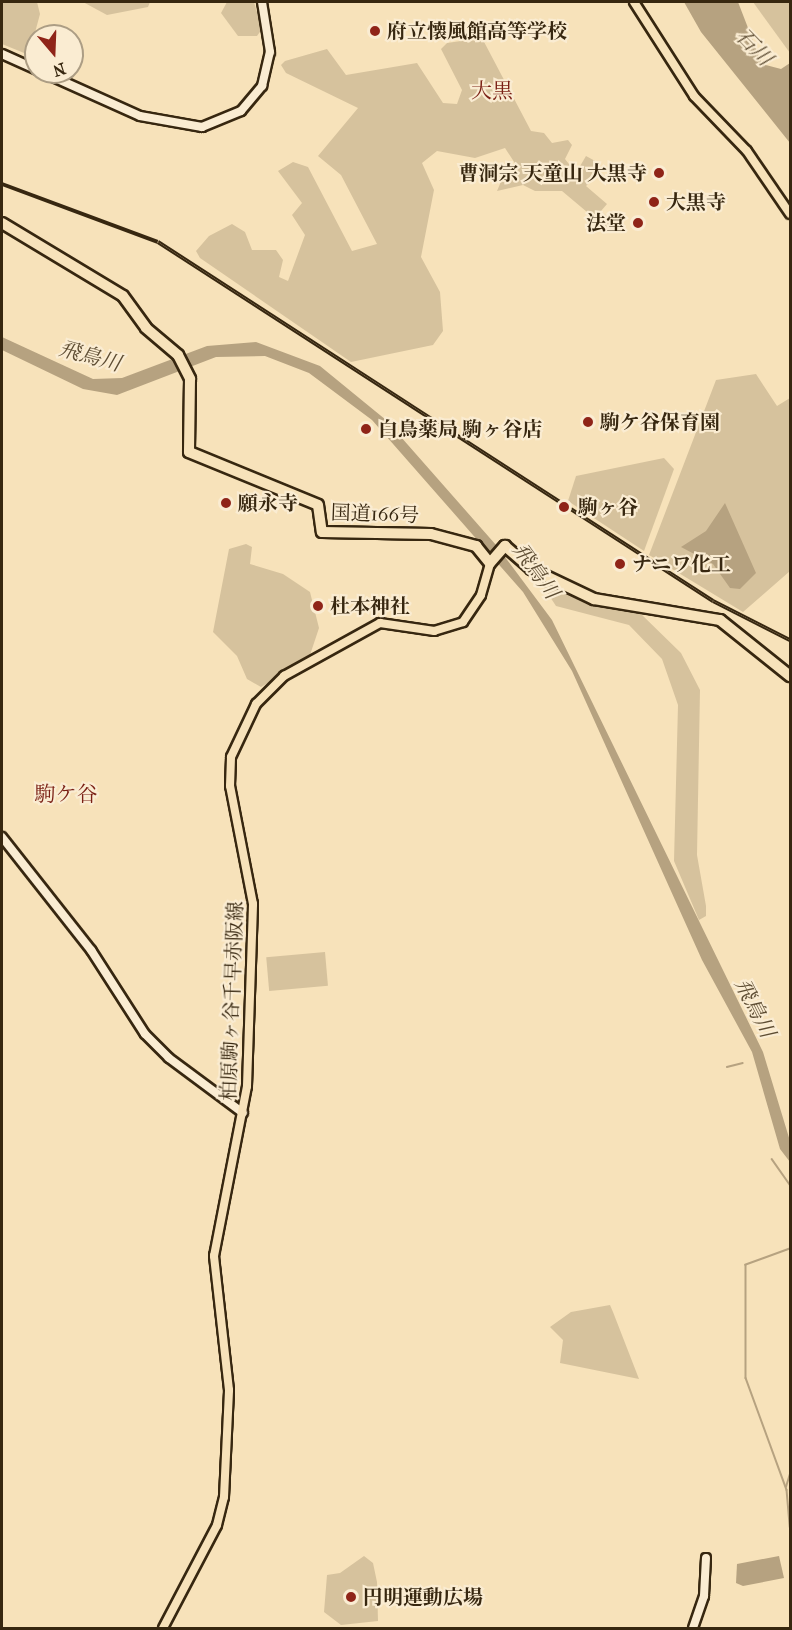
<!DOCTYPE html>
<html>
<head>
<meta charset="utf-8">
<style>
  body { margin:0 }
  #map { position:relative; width:792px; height:1630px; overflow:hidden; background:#f7e2ba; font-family:"IM FELL French Canon","Noto Serif JP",serif }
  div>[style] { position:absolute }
  .green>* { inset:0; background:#d6c29d; transform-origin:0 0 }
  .water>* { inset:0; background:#b6a280 }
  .stream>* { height:1.5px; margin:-0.75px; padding:0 0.75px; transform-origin:0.75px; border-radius:0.75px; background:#b6a280 }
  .roads { filter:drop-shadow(2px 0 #372710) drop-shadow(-2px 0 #372710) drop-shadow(0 2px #372710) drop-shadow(0 -2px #372710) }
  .secondary>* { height:8px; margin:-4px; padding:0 4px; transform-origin:4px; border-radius:4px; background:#faecd2 }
  .primary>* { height:8px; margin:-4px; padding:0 4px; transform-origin:4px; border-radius:4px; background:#f7e2ba }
  .highway>* { height:10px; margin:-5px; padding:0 5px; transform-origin:5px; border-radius:5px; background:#f7e2ba }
  .rail>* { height:4px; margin-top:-2px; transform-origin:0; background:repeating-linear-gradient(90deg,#faecd2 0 4.5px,#372710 0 9px); box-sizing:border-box; border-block:2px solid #372710 }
  .dots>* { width:16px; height:16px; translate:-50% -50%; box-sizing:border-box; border:3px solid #faecd2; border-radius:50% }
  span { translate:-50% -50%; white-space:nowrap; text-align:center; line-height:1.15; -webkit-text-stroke:4.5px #faecd2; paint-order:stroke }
  .poi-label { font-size:20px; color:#372710; font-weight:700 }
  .left { translate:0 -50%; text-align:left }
  .right { translate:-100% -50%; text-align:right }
  .street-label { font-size:20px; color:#372710 }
  .water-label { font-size:21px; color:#5d4c32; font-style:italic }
  .neighbourhood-label { font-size:21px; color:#7a1f14 }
  .frame { position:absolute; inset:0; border:3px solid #372710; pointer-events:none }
  .north { position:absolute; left:24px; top:24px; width:60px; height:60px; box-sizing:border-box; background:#faecd2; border:2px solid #ac9d84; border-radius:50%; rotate:161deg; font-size:16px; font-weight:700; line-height:24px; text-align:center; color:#372710 }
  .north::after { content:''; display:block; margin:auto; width:21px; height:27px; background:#8f2418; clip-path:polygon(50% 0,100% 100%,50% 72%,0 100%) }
</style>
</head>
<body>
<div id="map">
  <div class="green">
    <div style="clip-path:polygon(2px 2px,37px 2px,40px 14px,29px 55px,2px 44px)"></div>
    <div style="clip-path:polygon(83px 2px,150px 2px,148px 7px,107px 15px)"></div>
    <div style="clip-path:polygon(227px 2px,254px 2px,262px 29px,257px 36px,238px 36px,221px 13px)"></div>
    <div style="clip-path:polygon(753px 2px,790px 2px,790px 53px)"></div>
    <div style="clip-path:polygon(482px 38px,531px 131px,544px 133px,552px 143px,568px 140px,572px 145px,565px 159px,576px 173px,586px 156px,597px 162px,601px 172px,586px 186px,607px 204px,601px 211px,618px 226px,612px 233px,562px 191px,535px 191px,523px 185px,497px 191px,505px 172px,518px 168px,505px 148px,475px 158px,437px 151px,422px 163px,434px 190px,421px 257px,440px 292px,443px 331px,433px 345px,351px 362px,200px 258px,196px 251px,209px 236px,232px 224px,245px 232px,252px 250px,276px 250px,283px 260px,279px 277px,288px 281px,305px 235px,292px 215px,302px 203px,278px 171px,293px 162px,308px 167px,352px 251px,377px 244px,341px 175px,318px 156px,358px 108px,286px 73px,281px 65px,285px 61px,327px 49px,346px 75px,417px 63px,443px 103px,457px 104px,462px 90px,441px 49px,447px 43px)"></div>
    <div style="clip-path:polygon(756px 374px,777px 406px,790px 398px,790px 571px,743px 612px,649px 555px,716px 380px)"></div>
    <div style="clip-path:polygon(664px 458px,674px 469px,644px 551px,568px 501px,576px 476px)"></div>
    <div style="clip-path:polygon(246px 544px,252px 547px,250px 564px,283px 574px,310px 592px,319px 628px,309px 658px,261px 687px,247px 679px,237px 656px,213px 632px,229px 549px)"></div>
    <div style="clip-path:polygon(537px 577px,578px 598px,640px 613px,681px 653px,700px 690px,697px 855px,706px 906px,706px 916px,699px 920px,674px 861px,678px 705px,662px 659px,629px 625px,556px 606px)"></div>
    <div style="left:325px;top:952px;width:34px;height:59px;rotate:85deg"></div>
    <div style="clip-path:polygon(610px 1305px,613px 1312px,639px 1379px,560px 1363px,563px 1340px,550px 1327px,571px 1312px)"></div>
    <div style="clip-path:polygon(364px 1556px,373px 1563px,377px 1582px,378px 1621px,341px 1625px,324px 1612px,327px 1575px,340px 1573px)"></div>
  </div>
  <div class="water">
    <div style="clip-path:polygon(684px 2px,738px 2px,762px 64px,781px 69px,790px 63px,790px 143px,701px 32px)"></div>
    <div style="clip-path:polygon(2px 337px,93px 379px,122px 378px,207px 346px,256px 342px,320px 366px,386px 420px,496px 545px,552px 620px,763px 1052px,790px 1141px,790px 1162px,780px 1149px,752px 1052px,702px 960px,572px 671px,523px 592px,372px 420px,309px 373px,265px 356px,216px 357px,117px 395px,83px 389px,2px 350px)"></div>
    <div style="clip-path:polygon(725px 503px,756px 573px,740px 589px,730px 588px,713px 564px,681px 547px,706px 531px)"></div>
    <div style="clip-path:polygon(779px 1556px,784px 1578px,743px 1586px,736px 1583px,737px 1564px)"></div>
  </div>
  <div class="stream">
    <div style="left:727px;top:1067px;width:16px;rotate:-14deg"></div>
    <div style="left:772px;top:1159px;width:32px;rotate:55deg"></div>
    <div style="left:790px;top:1249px;width:47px;rotate:160deg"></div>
    <div style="left:746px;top:1265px;width:113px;rotate:90deg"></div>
    <div style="left:746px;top:1378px;width:119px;rotate:69.9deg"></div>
    <div style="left:787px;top:1490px;width:37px;rotate:85deg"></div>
    <div style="left:786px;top:1487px;width:14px;rotate:-73deg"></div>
  </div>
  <div class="roads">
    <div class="secondary">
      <div style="left:2px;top:54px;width:151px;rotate:24.2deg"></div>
      <div style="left:140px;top:116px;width:63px;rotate:10.1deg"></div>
      <div style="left:202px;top:127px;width:42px;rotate:-22.3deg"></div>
      <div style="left:241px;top:111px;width:33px;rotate:-50deg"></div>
      <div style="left:262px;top:86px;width:35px;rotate:-77deg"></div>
      <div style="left:270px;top:52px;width:51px;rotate:-99.1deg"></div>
      <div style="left:2px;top:837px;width:144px;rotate:51.8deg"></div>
      <div style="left:91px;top:950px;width:100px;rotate:57.3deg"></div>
      <div style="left:145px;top:1034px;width:34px;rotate:45deg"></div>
      <div style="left:169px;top:1058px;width:92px;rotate:36.6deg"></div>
      <div style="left:693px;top:1628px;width:34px;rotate:-71deg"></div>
      <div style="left:704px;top:1596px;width:38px;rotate:-87deg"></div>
    </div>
    <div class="primary">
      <div style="left:634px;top:2px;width:112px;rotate:57.4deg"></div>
      <div style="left:694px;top:96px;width:76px;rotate:46.1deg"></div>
      <div style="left:747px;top:151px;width:76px;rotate:55.7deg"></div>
      <div style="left:163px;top:1628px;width:116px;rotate:-62.3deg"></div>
      <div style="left:217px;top:1525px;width:29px;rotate:-76deg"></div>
      <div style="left:224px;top:1497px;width:107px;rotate:-87.3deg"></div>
      <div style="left:229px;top:1390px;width:135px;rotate:-96.4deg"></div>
      <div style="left:214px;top:1256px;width:173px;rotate:-79deg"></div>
      <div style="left:247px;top:1086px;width:182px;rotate:-88.1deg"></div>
      <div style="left:253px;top:904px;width:120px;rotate:-101deg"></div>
      <div style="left:230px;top:786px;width:29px;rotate:-88deg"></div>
      <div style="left:231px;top:757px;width:59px;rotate:-64.7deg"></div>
      <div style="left:256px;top:704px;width:40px;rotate:-45deg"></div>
      <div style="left:284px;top:676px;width:110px;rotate:-28.9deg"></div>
      <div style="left:380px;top:623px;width:55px;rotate:8.4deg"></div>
      <div style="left:434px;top:631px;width:30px;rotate:-17deg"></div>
      <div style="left:463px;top:622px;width:32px;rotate:-56deg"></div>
      <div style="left:481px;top:595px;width:33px;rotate:-74deg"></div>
    </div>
    <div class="highway">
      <div style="left:2px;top:223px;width:141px;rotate:31.1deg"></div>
      <div style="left:123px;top:296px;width:39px;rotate:54deg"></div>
      <div style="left:146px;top:328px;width:42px;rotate:40.2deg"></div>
      <div style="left:178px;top:355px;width:27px;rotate:63deg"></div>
      <div style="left:190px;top:379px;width:73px;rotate:90.8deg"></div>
      <div style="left:189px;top:452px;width:139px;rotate:22.3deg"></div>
      <div style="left:318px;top:505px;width:27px;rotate:82deg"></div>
      <div style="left:322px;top:532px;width:109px;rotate:1.1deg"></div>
      <div style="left:431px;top:534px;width:47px;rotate:14.9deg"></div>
      <div style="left:476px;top:546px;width:22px;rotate:51deg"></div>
      <div style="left:490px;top:563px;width:23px;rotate:-49deg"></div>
      <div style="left:505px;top:546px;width:35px;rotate:41deg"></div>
      <div style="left:531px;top:569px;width:70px;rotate:25.5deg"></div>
      <div style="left:594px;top:599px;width:128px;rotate:9.5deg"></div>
      <div style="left:720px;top:620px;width:90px;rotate:38.7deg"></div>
    </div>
  </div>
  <div class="rail">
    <div style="left:2px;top:184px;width:166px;rotate:20.4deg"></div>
    <div style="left:158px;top:242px;width:661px;rotate:32.9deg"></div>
    <div style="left:713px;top:601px;width:86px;rotate:26.9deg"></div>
  </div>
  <div class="dots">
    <div style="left:375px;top:31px;background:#8f2418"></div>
    <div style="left:659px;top:173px;background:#8f2418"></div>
    <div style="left:654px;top:202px;background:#8f2418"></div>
    <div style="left:638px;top:223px;background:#8f2418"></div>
    <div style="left:588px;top:422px;background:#8f2418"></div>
    <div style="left:366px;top:429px;background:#8f2418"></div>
    <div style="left:226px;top:503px;background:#8f2418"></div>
    <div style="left:564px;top:507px;background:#8f2418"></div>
    <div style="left:620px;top:564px;background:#8f2418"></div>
    <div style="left:318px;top:606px;background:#8f2418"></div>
    <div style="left:351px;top:1597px;background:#8f2418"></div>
  </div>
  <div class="poi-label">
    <span class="left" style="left:387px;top:31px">府立懐風館高等学校</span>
    <span class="right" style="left:647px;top:173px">曹洞宗 天童山 大黒寺</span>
    <span class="left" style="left:666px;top:202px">大黒寺</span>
    <span class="right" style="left:626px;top:223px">法堂</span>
    <span class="left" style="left:600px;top:422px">駒ケ谷保育園</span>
    <span class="left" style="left:378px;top:429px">白鳥薬局 駒ヶ谷店</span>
    <span class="left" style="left:238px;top:503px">願永寺</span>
    <span class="left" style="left:578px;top:507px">駒ヶ谷</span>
    <span class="left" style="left:632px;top:564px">ナニワ化工</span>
    <span class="left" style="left:330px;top:606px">杜本神社</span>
    <span class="left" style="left:363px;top:1597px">円明運動広場</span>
  </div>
  <div class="street-label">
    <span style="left:375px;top:514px;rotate:2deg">国道166号</span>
    <span style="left:232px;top:1001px;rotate:-88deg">柏原駒ヶ谷千早赤阪線</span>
  </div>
  <div class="water-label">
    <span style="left:754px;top:47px;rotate:46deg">石川</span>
    <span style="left:90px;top:356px;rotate:15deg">飛鳥川</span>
    <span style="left:536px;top:571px;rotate:54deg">飛鳥川</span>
    <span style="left:755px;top:1008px;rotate:63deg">飛鳥川</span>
  </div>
  <div class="neighbourhood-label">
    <span style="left:492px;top:91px">大黒</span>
    <span style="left:66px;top:794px">駒ケ谷</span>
  </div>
  <div class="frame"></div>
  <div class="north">N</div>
</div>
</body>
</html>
